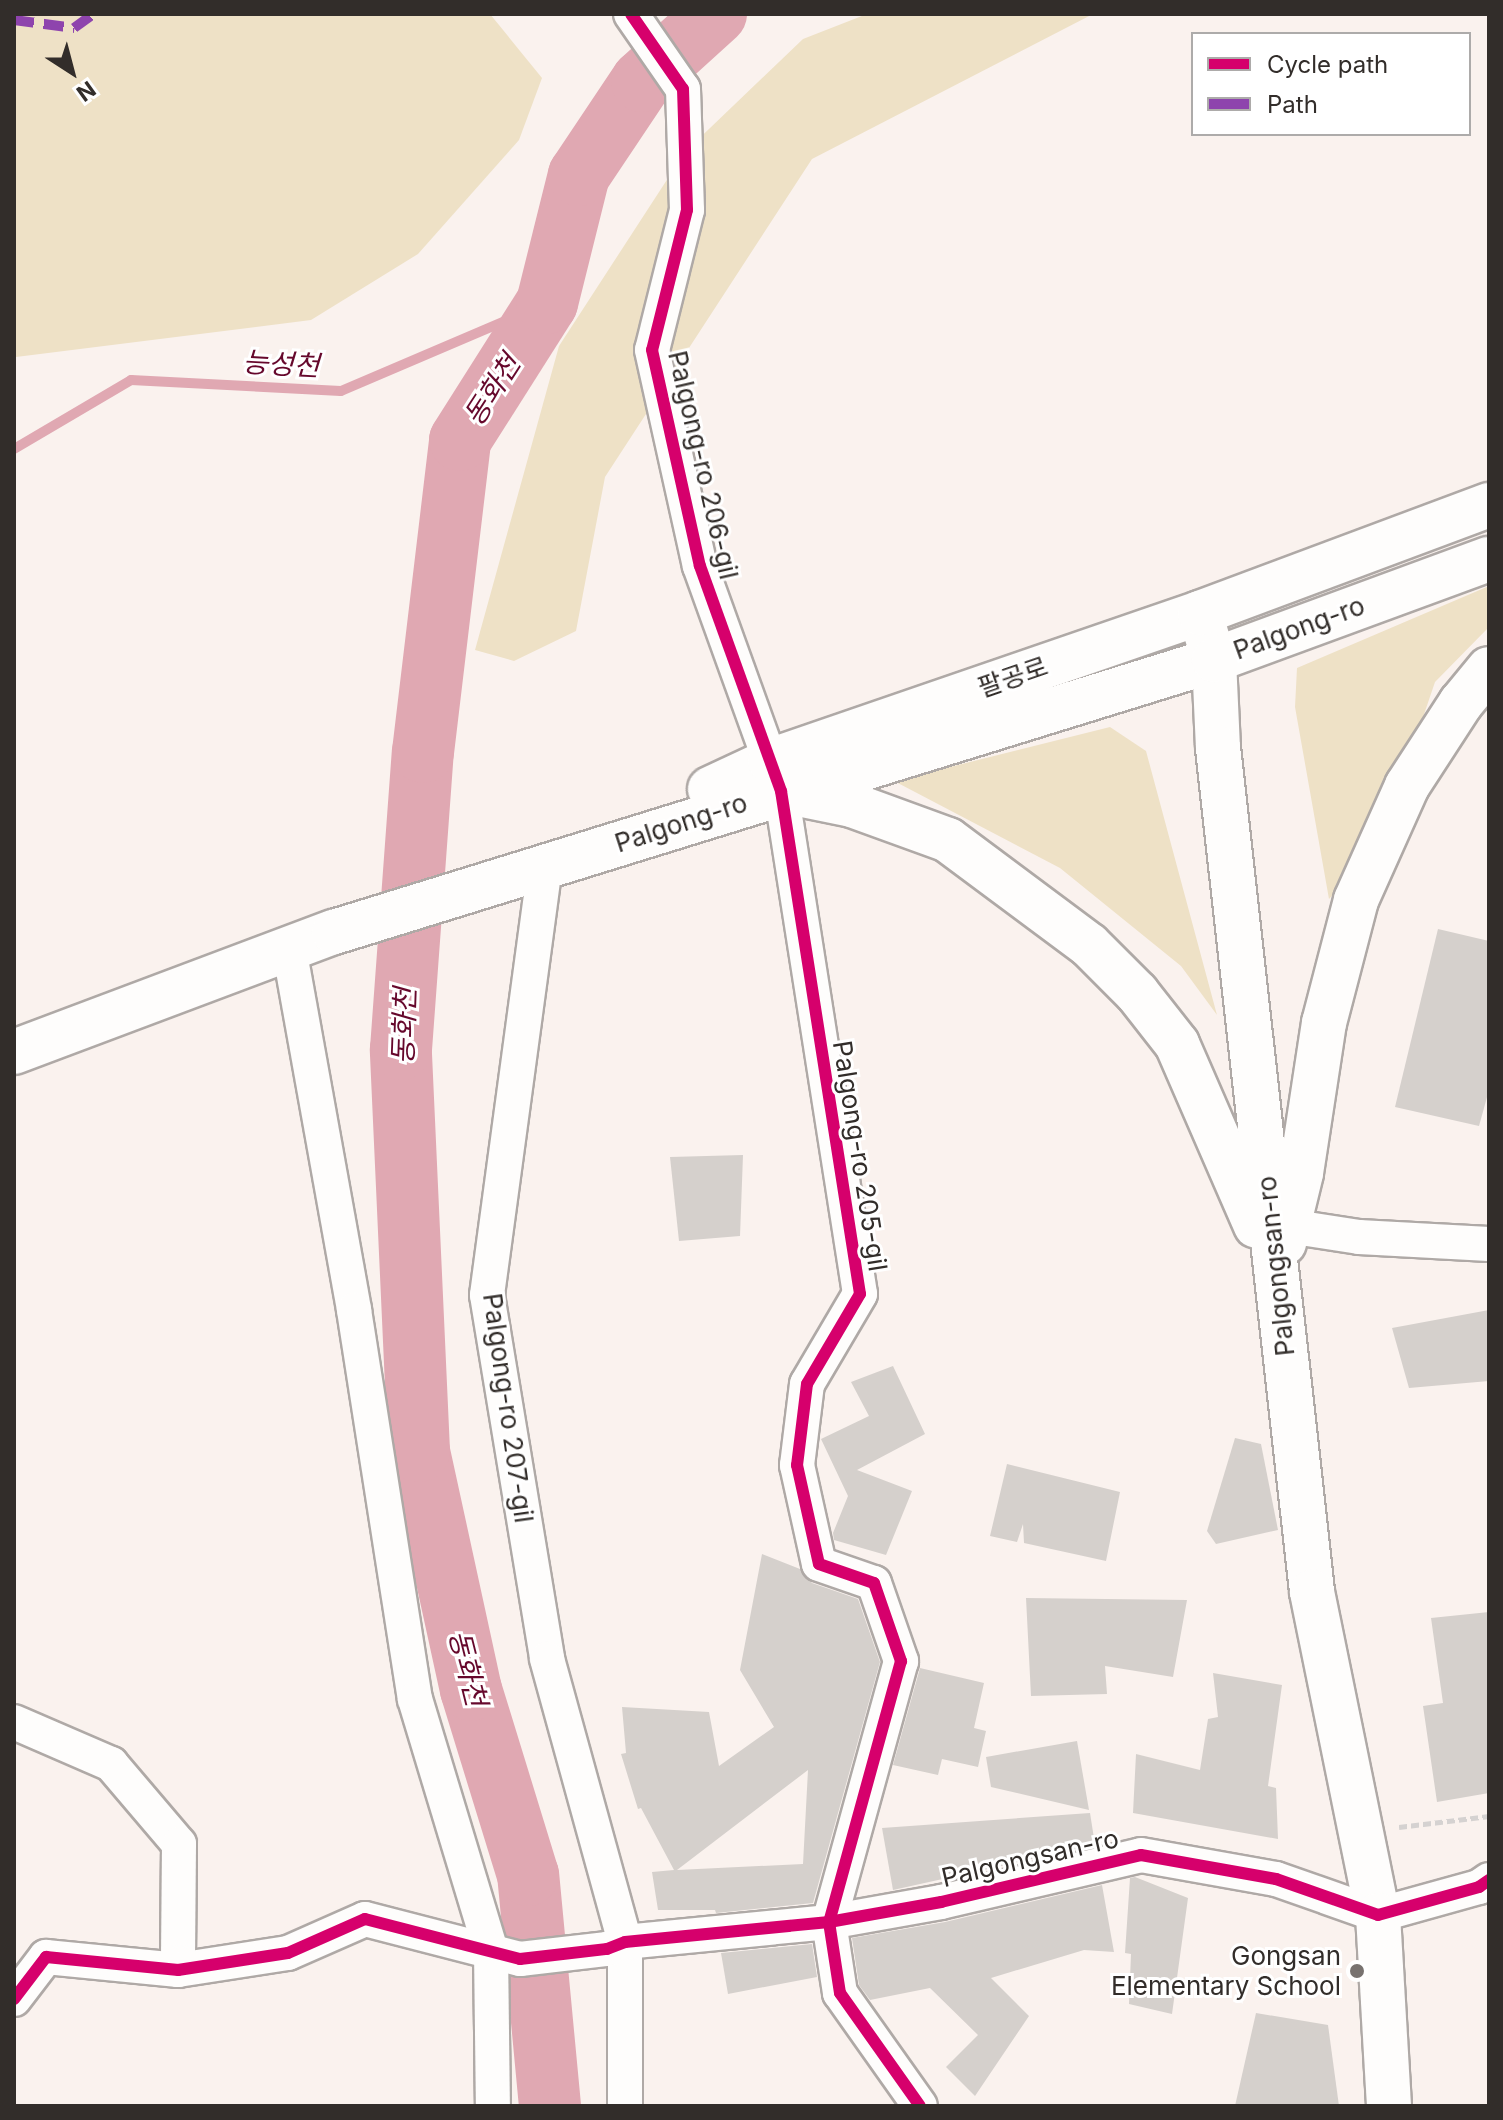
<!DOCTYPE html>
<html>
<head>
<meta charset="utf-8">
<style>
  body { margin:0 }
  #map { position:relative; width:1503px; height:2120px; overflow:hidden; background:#faf2ee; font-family:Inter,"Noto Sans KR",sans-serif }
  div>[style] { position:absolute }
  .green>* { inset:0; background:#eee1c6 }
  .stream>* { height:10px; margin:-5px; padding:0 5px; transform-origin:5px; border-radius:5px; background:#e0a8b2 }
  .river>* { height:62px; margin:-31px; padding:0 31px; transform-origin:31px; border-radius:31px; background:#e0a8b2 }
  .building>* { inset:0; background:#d5d0cc }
  .path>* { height:5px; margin-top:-2.5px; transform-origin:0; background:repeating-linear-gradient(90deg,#d5d2d1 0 8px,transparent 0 12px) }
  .roads { filter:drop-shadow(2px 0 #afa9a6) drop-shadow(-2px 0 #afa9a6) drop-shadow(0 2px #afa9a6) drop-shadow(0 -2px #afa9a6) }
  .minor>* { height:34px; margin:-17px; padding:0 17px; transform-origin:17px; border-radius:17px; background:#fefdfc }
  .secondary>* { height:44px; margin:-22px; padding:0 22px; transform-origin:22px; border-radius:22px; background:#fefdfc }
  .quiet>* { height:10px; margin-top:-5px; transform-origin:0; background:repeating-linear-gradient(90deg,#8e44ad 0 20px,transparent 0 30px) }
  .cycleway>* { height:12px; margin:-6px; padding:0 6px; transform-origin:6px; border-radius:6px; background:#d6006c }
  .dots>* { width:22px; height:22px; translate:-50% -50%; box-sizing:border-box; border:4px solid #fff; border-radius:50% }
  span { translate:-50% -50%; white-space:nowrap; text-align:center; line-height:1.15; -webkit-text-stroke:6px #fff; paint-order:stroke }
  .street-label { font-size:26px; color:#322d2a }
  .poi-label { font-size:26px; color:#322d2a }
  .right { translate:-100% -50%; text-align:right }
  .water-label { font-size:28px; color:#66082c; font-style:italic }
  .frame { position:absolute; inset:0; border:16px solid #322d2a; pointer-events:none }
  .legend { position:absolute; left:1191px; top:32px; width:280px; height:104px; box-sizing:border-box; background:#fff; border:2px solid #adabaa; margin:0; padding:10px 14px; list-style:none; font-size:24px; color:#322d2a }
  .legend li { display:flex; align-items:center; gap:16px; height:40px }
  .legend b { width:40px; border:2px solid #adabaa }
  .north { position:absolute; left:32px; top:32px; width:80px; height:80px; -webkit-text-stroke:6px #fff; paint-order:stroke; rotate:144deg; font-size:22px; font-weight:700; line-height:32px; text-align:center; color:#322d2a }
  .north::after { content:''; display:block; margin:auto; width:28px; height:36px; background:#322d2a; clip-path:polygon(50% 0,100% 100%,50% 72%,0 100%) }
</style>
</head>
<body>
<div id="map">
  <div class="green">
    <div style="clip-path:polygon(14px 14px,490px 14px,542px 78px,519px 140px,418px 254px,311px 320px,16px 357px)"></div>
    <div style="clip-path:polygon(867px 14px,1093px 14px,812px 159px,605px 477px,576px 631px,514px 661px,475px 650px,559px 346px,685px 152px,803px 39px)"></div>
    <div style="clip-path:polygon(1489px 586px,1489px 627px,1435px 682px,1380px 844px,1329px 899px,1295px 707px,1297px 668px)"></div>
    <div style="clip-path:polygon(1110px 727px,1146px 751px,1217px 1015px,1181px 966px,1060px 868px,894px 781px)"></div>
  </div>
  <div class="stream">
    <div style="left:14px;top:449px;width:136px;rotate:-30.5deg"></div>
    <div style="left:131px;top:380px;width:210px;rotate:3deg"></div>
    <div style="left:341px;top:391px;width:224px;rotate:-23.1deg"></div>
  </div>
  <div class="river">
    <div style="left:550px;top:2106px;width:232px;rotate:-95.4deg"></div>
    <div style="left:528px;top:1875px;width:194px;rotate:-107.1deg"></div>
    <div style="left:471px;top:1690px;width:245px;rotate:-102.3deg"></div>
    <div style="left:419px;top:1451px;width:402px;rotate:-92.6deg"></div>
    <div style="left:401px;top:1049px;width:298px;rotate:-85.8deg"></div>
    <div style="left:423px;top:752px;width:314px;rotate:-83.2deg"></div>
    <div style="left:460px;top:440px;width:162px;rotate:-57.6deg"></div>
    <div style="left:547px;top:303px;width:132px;rotate:-76deg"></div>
    <div style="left:579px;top:175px;width:113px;rotate:-56.2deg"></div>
    <div style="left:642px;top:81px;width:100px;rotate:-42.2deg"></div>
  </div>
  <div class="building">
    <div style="clip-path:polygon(1438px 929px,1489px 941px,1489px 1090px,1479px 1126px,1395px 1107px)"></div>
    <div style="clip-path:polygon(743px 1155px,740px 1236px,679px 1241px,670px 1157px)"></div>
    <div style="clip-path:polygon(1489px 1310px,1489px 1381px,1409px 1388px,1392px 1328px)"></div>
    <div style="clip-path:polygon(893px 1366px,925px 1434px,857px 1470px,912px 1491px,886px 1555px,834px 1540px,833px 1533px,848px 1496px,821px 1439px,869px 1416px,851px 1382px)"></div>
    <div style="clip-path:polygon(1235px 1438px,1261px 1444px,1278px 1530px,1216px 1544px,1207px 1531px)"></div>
    <div style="clip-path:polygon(1007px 1464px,1120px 1492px,1106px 1561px,1024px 1543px,1023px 1524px,1017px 1542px,990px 1536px)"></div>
    <div style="clip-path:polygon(evenodd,762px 1554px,800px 1569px,812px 1583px,858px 1599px,880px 1662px,813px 1903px,716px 1913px,715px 1910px,658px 1910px,652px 1872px,674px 1870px,641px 1808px,638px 1809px,621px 1754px,626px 1753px,622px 1707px,709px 1712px,719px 1766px,774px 1727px,740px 1670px,762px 1554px,808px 1770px,803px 1864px,677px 1870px,808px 1770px)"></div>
    <div style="clip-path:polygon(1026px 1598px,1187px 1600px,1173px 1677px,1105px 1666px,1107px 1694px,1031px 1696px)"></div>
    <div style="clip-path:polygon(1489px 1612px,1489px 1793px,1437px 1802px,1423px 1706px,1443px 1703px,1431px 1618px)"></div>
    <div style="clip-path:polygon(920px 1668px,984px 1683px,974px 1728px,986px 1731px,978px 1767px,942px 1759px,938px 1775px,893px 1765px)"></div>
    <div style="clip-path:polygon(1213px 1673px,1282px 1685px,1268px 1786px,1276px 1788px,1278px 1839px,1133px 1813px,1136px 1754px,1200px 1770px,1208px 1719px,1218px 1717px)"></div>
    <div style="clip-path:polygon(1077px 1741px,1089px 1810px,991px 1787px,986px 1757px)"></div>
    <div style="clip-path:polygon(1090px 1813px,1095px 1845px,893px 1890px,882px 1828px)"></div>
    <div style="clip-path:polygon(1135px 1877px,1188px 1898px,1172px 2014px,1129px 2004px,1131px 1954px,1125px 1953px,1130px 1878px)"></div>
    <div style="clip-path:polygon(1102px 1885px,1114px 1952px,1084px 1950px,991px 1978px,1029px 2016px,975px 2096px,946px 2067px,978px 2035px,930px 1988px,870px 2000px,859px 1985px,852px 1938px,945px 1922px)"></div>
    <div style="clip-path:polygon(812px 1944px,817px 1977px,728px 1994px,721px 1953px)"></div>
    <div style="clip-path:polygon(1256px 2013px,1328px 2025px,1339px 2106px,1235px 2106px)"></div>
  </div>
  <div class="path">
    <div style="left:1399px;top:1827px;width:91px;rotate:-7deg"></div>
  </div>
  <div class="roads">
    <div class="minor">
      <div style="left:631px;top:14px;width:91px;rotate:55.3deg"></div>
      <div style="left:683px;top:89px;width:121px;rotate:88.1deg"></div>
      <div style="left:687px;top:210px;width:144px;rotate:104deg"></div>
      <div style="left:652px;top:350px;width:221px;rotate:77.5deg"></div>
      <div style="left:700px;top:566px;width:239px;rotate:70.2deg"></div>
      <div style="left:781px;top:791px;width:509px;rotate:81.07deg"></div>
      <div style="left:860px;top:1294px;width:104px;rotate:120.5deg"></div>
      <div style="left:807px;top:1384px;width:82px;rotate:97deg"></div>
      <div style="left:797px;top:1465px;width:101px;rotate:77.5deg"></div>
      <div style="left:819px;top:1564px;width:58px;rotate:19.1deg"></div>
      <div style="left:874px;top:1583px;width:83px;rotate:70.9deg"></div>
      <div style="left:901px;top:1661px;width:271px;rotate:105.4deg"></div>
      <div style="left:829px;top:1922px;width:72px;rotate:81.2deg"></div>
      <div style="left:840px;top:1993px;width:138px;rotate:54.7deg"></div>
      <div style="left:545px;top:866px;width:433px;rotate:97.7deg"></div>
      <div style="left:487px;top:1295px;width:369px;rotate:80.6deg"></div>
      <div style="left:547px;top:1659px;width:294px;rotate:74.6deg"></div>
      <div style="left:625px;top:1942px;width:164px;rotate:90deg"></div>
      <div style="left:289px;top:948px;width:368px;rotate:79.8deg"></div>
      <div style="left:354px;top:1310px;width:394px;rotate:81.1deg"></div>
      <div style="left:415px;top:1699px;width:262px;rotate:73.2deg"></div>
      <div style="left:491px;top:1950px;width:156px;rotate:89.3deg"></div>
      <div style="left:1288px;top:1226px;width:72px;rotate:8.8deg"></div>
      <div style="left:1359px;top:1237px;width:130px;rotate:3.1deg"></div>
      <div style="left:14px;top:1722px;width:106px;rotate:23.4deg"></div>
      <div style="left:111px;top:1764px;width:105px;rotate:49.6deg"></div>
      <div style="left:179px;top:1844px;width:126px;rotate:90.5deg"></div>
      <div style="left:14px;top:1999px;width:53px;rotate:-52.7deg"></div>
      <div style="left:46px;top:1957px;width:133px;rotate:5.6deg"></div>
      <div style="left:178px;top:1970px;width:111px;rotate:-8.8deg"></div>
      <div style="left:288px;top:1953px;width:84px;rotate:-23.8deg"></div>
      <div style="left:365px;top:1919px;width:160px;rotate:14.5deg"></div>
      <div style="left:520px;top:1959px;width:88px;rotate:-6.6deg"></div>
      <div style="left:607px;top:1949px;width:19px;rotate:-21deg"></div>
      <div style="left:625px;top:1942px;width:205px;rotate:-5.6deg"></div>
      <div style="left:829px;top:1922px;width:114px;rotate:-10.1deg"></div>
      <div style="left:941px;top:1902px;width:205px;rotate:-13.2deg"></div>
      <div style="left:1141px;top:1855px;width:137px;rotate:10.1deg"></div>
      <div style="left:1276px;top:1879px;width:108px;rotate:19.4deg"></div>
      <div style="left:1378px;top:1915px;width:105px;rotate:-15.5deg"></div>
      <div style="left:1479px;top:1887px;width:12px;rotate:-35deg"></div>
    </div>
    <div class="secondary">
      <div style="left:1200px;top:613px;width:49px;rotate:73.4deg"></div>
      <div style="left:1214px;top:660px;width:88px;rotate:87.4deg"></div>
      <div style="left:1218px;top:748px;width:849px;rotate:83.64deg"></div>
      <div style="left:1312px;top:1592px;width:330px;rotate:78.5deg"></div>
      <div style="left:1378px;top:1915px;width:191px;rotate:86.7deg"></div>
      <div style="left:710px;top:789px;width:66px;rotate:-25deg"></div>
      <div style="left:770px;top:761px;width:455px;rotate:-19deg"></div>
      <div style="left:1200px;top:613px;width:309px;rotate:-20.5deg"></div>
      <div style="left:788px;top:792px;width:65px;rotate:11.5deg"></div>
      <div style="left:852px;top:805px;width:102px;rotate:20deg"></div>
      <div style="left:948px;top:840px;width:176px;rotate:36.7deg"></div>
      <div style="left:1089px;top:945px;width:68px;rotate:45deg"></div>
      <div style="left:1137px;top:993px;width:65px;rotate:51.9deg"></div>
      <div style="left:1177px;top:1044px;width:198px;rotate:66.5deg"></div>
      <div style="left:14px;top:1052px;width:342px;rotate:-20.6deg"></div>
      <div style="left:334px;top:932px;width:921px;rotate:-17.18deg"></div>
      <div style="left:1214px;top:660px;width:293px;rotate:-20.2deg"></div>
      <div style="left:1284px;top:1243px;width:72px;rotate:-76.3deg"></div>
      <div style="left:1301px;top:1173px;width:152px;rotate:-81.3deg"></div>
      <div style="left:1324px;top:1023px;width:127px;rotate:-75.4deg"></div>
      <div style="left:1356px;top:900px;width:125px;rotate:-65.9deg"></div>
      <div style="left:1407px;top:786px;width:99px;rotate:-57deg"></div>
      <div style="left:1461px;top:703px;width:44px;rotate:-50.5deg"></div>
    </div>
  </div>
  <div class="quiet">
    <div style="left:14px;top:20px;width:61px;rotate:7.6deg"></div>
    <div style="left:74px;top:28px;width:24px;rotate:-36deg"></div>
  </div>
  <div class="cycleway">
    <div style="left:631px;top:14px;width:91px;rotate:55.3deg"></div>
    <div style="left:683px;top:89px;width:121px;rotate:88.1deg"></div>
    <div style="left:687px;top:210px;width:144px;rotate:104deg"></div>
    <div style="left:652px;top:350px;width:221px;rotate:77.5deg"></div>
    <div style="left:700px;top:566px;width:239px;rotate:70.2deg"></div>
    <div style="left:781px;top:791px;width:509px;rotate:81.07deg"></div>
    <div style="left:860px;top:1294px;width:104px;rotate:120.5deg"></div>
    <div style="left:807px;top:1384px;width:82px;rotate:97deg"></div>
    <div style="left:797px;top:1465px;width:101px;rotate:77.5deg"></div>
    <div style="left:819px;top:1564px;width:58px;rotate:19.1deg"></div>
    <div style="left:874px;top:1583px;width:83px;rotate:70.9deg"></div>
    <div style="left:901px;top:1661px;width:271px;rotate:105.4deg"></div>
    <div style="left:829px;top:1922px;width:72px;rotate:81.2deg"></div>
    <div style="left:840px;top:1993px;width:138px;rotate:54.7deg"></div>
    <div style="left:14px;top:1999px;width:53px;rotate:-52.7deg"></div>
    <div style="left:46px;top:1957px;width:133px;rotate:5.6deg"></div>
    <div style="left:178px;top:1970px;width:111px;rotate:-8.8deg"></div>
    <div style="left:288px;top:1953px;width:84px;rotate:-23.8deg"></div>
    <div style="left:365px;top:1919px;width:160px;rotate:14.5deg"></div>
    <div style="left:520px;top:1959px;width:88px;rotate:-6.6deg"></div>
    <div style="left:607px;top:1949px;width:19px;rotate:-21deg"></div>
    <div style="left:625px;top:1942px;width:205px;rotate:-5.6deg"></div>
    <div style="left:829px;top:1922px;width:114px;rotate:-10.1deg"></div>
    <div style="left:941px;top:1902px;width:205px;rotate:-13.2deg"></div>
    <div style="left:1141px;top:1855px;width:137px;rotate:10.1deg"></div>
    <div style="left:1276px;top:1879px;width:108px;rotate:19.4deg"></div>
    <div style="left:1378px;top:1915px;width:105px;rotate:-15.5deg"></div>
    <div style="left:1479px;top:1887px;width:12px;rotate:-35deg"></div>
  </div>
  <div class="dots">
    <div style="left:1357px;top:1971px;background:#78726f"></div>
  </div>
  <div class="street-label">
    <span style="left:703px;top:465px;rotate:77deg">Palgong-ro 206-gil</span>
    <span style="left:1299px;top:628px;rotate:-20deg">Palgong-ro</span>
    <span style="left:1013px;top:677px;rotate:-19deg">팔공로</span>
    <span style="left:681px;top:823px;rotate:-18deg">Palgong-ro</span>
    <span style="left:860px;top:1156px;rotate:81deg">Palgong-ro 205-gil</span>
    <span style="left:1276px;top:1266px;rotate:-96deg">Palgongsan-ro</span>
    <span style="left:508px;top:1408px;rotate:82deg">Palgong-ro 207-gil</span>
    <span style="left:1030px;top:1858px;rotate:-13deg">Palgongsan-ro</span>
  </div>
  <div class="poi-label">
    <span class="right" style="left:1341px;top:1971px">Gongsan<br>Elementary School</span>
  </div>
  <div class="water-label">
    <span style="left:281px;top:364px;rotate:3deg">능성천</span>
    <span style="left:492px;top:390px;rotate:-57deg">동화천</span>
    <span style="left:404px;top:1026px;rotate:-88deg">동화천</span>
    <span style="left:468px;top:1668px;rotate:76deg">동화천</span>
  </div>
  <div class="frame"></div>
  <ul class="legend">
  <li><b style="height:10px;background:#d6006c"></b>Cycle path</li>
  <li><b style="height:10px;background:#8e44ad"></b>Path</li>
  </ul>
  <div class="north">N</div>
</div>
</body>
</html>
